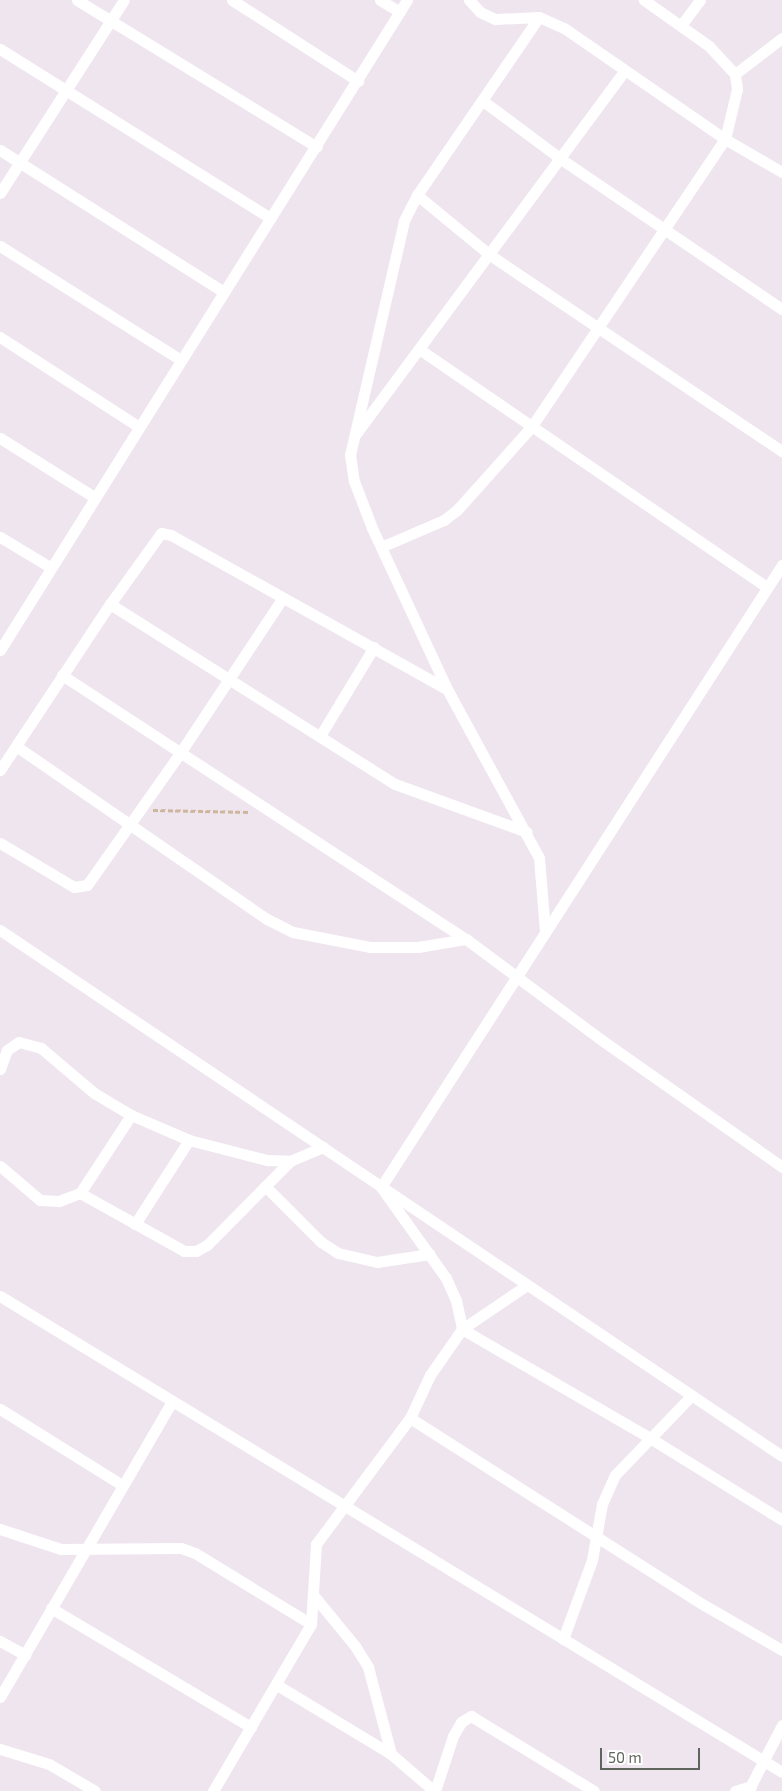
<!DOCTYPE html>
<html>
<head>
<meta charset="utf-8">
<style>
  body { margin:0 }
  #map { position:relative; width:782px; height:1791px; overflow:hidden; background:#efe5ef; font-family:"Exo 2",sans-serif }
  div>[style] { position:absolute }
  .path>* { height:2.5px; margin-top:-1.25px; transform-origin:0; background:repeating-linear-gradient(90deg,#cdb69d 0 5px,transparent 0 7.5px) }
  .minor>* { height:11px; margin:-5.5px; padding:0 5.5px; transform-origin:5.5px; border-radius:5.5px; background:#fff }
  span { translate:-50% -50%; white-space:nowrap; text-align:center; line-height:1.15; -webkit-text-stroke:4px #fff; paint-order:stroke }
  .scale { position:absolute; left:600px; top:1748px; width:100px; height:22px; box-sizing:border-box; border:2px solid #5f665d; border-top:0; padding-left:6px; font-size:15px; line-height:18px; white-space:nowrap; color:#5f665d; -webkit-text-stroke:4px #fff; paint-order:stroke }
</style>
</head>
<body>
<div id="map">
  <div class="path">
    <div style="left:153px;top:810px;width:97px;rotate:1.2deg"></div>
  </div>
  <div class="minor">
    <div style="left:77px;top:0;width:281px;rotate:31.5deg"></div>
    <div style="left:232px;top:0;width:150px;rotate:32.7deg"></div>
    <div style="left:380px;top:0;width:23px;rotate:31deg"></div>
    <div style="left:469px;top:0;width:16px;rotate:47deg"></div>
    <div style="left:480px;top:12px;width:17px;rotate:25deg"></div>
    <div style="left:495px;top:19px;width:44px;rotate:-2.6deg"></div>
    <div style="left:539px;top:17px;width:27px;rotate:24deg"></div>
    <div style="left:564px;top:28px;width:196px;rotate:34.6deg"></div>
    <div style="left:725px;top:139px;width:66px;rotate:30.1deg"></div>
    <div style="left:539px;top:17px;width:216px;rotate:124.4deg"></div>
    <div style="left:417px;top:195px;width:29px;rotate:117deg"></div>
    <div style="left:404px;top:221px;width:239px;rotate:103deg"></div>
    <div style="left:350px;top:454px;width:27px;rotate:82deg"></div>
    <div style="left:354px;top:481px;width:50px;rotate:69deg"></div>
    <div style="left:372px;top:528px;width:178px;rotate:65deg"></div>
    <div style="left:447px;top:689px;width:192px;rotate:61.4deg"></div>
    <div style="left:539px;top:858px;width:73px;rotate:85.3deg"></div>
    <div style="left:682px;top:24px;width:30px;rotate:-53deg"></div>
    <div style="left:0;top:49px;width:319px;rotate:32deg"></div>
    <div style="left:735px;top:74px;width:59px;rotate:-37.5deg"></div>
    <div style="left:483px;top:101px;width:97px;rotate:36.6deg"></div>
    <div style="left:561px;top:159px;width:267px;rotate:34.2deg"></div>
    <div style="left:0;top:150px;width:265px;rotate:32.4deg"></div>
    <div style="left:0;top:193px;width:229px;rotate:-57.3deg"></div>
    <div style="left:417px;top:195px;width:94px;rotate:39.4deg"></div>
    <div style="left:490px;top:255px;width:352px;rotate:33.9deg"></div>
    <div style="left:0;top:246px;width:214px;rotate:32.2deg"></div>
    <div style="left:0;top:337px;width:166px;rotate:32.9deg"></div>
    <div style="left:419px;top:349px;width:422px;rotate:34.4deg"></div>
    <div style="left:355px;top:435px;width:453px;rotate:-53.5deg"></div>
    <div style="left:0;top:438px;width:111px;rotate:32.1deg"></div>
    <div style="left:0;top:537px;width:58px;rotate:31deg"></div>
    <div style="left:381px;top:547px;width:69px;rotate:-23.2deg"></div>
    <div style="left:444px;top:520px;width:16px;rotate:-38deg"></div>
    <div style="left:457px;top:510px;width:113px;rotate:-48.2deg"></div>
    <div style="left:532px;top:426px;width:346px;rotate:-56.1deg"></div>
    <div style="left:725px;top:139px;width:51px;rotate:-76.5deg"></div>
    <div style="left:737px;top:89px;width:15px;rotate:-98deg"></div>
    <div style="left:735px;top:74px;width:38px;rotate:-133deg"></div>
    <div style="left:709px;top:46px;width:80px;rotate:-144.7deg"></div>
    <div style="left:782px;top:565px;width:740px;rotate:122.81deg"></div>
    <div style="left:381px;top:1187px;width:112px;rotate:54.5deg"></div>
    <div style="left:446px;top:1278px;width:24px;rotate:66deg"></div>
    <div style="left:456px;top:1300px;width:30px;rotate:78deg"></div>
    <div style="left:462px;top:1329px;width:217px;rotate:30.1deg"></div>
    <div style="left:650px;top:1438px;width:155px;rotate:31.8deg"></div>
    <div style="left:110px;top:604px;width:337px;rotate:32.3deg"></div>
    <div style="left:395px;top:784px;width:140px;rotate:20deg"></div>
    <div style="left:0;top:650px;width:767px;rotate:-57.95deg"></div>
    <div style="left:62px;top:675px;width:483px;rotate:33.2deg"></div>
    <div style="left:466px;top:939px;width:171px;rotate:36.7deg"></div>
    <div style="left:603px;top:1041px;width:219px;rotate:35.1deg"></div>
    <div style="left:320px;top:736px;width:104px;rotate:-58.8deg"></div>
    <div style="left:16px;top:746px;width:305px;rotate:34.6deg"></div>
    <div style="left:267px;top:919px;width:29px;rotate:27deg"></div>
    <div style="left:293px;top:932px;width:78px;rotate:11deg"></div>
    <div style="left:370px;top:947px;width:48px"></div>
    <div style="left:418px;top:947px;width:49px;rotate:-9.5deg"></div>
    <div style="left:0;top:770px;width:199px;rotate:-56.5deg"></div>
    <div style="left:110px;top:604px;width:87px;rotate:-54.3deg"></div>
    <div style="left:161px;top:533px;width:10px;rotate:11deg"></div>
    <div style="left:171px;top:535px;width:316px;rotate:29.2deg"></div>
    <div style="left:0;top:843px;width:86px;rotate:30.7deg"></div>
    <div style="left:74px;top:887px;width:13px;rotate:-9deg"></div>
    <div style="left:87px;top:885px;width:161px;rotate:-54.8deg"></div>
    <div style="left:180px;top:753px;width:185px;rotate:-56.5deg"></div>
    <div style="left:0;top:930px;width:942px;rotate:33.93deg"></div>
    <div style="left:0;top:1069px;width:20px;rotate:-70deg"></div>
    <div style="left:7px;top:1050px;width:14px;rotate:-34deg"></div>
    <div style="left:19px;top:1042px;width:23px;rotate:15deg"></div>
    <div style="left:41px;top:1048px;width:70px;rotate:40.3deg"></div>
    <div style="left:94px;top:1093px;width:43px;rotate:30.7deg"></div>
    <div style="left:131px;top:1115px;width:63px;rotate:23.3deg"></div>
    <div style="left:189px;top:1140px;width:81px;rotate:14.4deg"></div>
    <div style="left:267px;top:1160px;width:23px;rotate:2deg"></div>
    <div style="left:290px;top:1161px;width:36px;rotate:-23deg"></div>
    <div style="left:0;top:1166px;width:52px;rotate:40.4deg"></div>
    <div style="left:40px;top:1200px;width:19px;rotate:3deg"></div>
    <div style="left:59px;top:1201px;width:22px;rotate:-21deg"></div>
    <div style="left:80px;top:1193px;width:93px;rotate:-56.8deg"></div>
    <div style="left:265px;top:1186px;width:79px;rotate:45deg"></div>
    <div style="left:321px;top:1242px;width:20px;rotate:33deg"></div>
    <div style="left:338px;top:1253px;width:40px;rotate:13deg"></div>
    <div style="left:377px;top:1262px;width:53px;rotate:-8.7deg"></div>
    <div style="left:80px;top:1193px;width:119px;rotate:29.1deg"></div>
    <div style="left:184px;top:1251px;width:12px"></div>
    <div style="left:196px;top:1251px;width:13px;rotate:-29deg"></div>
    <div style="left:207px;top:1245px;width:118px;rotate:-45.3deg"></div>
    <div style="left:135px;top:1224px;width:100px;rotate:-57.3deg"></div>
    <div style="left:0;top:1296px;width:915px;rotate:31.33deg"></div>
    <div style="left:0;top:1409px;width:144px;rotate:31.9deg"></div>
    <div style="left:410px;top:1418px;width:348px;rotate:32.5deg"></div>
    <div style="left:704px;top:1605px;width:90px;rotate:30deg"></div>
    <div style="left:0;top:1529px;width:64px;rotate:18.2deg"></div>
    <div style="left:61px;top:1549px;width:120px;rotate:-0.5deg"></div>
    <div style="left:181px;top:1548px;width:15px;rotate:20deg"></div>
    <div style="left:195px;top:1553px;width:136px;rotate:31.5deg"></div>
    <div style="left:314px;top:1596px;width:65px;rotate:50.6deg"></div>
    <div style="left:355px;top:1646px;width:25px;rotate:58deg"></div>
    <div style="left:368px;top:1667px;width:90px;rotate:75.2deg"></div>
    <div style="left:51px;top:1608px;width:233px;rotate:30.8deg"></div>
    <div style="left:563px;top:1639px;width:84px;rotate:-69.8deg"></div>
    <div style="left:592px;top:1560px;width:57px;rotate:-79.9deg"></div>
    <div style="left:602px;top:1504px;width:32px;rotate:-66deg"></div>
    <div style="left:615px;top:1475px;width:110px;rotate:-46.1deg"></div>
    <div style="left:0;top:1641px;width:29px;rotate:29deg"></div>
    <div style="left:277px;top:1685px;width:133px;rotate:31.2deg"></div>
    <div style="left:391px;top:1754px;width:57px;rotate:40.7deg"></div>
    <div style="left:0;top:1697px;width:341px;rotate:-59.8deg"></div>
    <div style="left:0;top:1749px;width:51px;rotate:17deg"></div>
    <div style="left:49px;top:1764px;width:53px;rotate:30.4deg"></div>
    <div style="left:213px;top:1791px;width:194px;rotate:-59.6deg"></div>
    <div style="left:311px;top:1624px;width:80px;rotate:-86.4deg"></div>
    <div style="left:316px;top:1544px;width:157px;rotate:-53.3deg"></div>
    <div style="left:410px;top:1418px;width:47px;rotate:-65.1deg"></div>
    <div style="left:430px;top:1375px;width:56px;rotate:-55.2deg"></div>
    <div style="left:462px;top:1329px;width:78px;rotate:-34.1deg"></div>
    <div style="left:435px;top:1791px;width:58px;rotate:-71.9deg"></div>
    <div style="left:453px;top:1736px;width:16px;rotate:-60deg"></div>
    <div style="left:461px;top:1722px;width:12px;rotate:-31deg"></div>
    <div style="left:471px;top:1716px;width:144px;rotate:31.4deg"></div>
    <div style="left:735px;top:1791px;width:17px;rotate:-17deg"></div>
    <div style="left:748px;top:1791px;width:74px;rotate:-62.7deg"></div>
  </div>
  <div class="scale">50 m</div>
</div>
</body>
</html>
